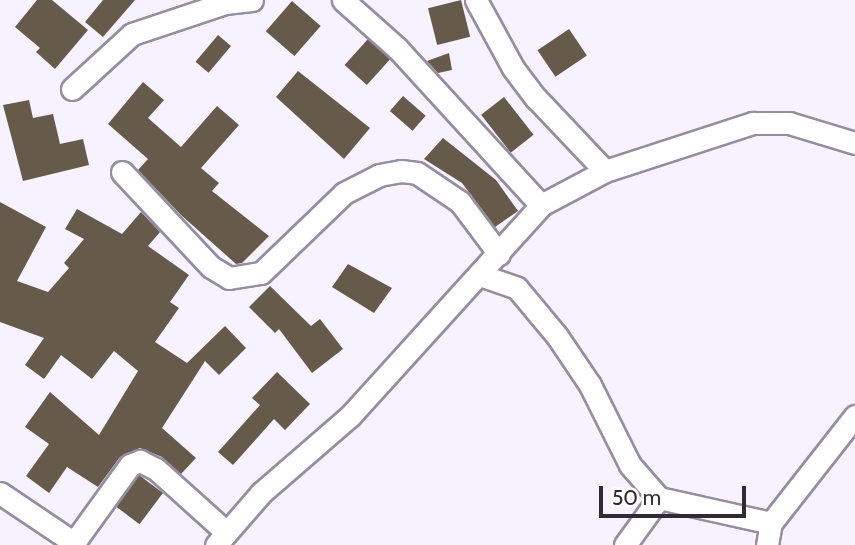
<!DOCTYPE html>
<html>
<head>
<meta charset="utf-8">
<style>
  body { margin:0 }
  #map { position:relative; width:855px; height:545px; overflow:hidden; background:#f7f2ff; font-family:Cabin,sans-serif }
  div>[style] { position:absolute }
  .building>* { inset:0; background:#665b4a; transform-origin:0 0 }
  .roads { filter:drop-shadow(2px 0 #958da0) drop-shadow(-2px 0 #958da0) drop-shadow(0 2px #958da0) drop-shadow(0 -2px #958da0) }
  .minor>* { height:21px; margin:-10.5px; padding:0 10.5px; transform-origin:10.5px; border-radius:10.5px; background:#fff }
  span { translate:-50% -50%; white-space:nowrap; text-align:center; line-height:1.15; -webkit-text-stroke:7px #fff; paint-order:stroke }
  .scale { position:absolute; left:599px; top:486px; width:147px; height:32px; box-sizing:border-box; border:4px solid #2e2b33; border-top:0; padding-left:9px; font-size:21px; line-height:24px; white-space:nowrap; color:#2e2b33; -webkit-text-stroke:5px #fff; paint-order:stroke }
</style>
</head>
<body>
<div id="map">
  <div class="building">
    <div style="clip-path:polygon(37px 0,52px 0,88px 30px,55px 69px,36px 52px,40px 48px,15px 27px)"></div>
    <div style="clip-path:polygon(103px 0,135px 0,103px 37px,85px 22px)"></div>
    <div style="left:461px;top:0;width:38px;height:34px;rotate:76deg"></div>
    <div style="left:292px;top:1px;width:38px;height:40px;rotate:41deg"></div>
    <div style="left:569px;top:29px;width:32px;height:38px;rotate:56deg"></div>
    <div style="left:218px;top:35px;width:17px;height:35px;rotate:40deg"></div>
    <div style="left:368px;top:39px;width:30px;height:35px;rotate:42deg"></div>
    <div style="clip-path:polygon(449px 53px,452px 70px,438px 73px,427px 61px)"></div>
    <div style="clip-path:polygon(298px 71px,370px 128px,344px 159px,276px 97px)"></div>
    <div style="clip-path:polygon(143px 82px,164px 100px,148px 118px,181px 147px,217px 106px,239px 125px,201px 168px,219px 183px,212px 191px,269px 236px,242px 263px,236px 264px,181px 215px,138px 170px,148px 159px,108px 124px)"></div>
    <div style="left:403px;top:96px;width:30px;height:20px;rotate:41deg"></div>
    <div style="left:504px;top:97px;width:48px;height:29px;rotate:52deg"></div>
    <div style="clip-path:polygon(29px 100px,33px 118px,53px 114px,60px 144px,83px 139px,89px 165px,23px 181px,3px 105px)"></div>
    <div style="clip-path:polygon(443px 138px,496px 180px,518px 211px,495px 227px,462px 183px,424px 159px)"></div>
    <div style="clip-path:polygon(0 202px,46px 227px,17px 281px,48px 292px,69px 268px,64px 263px,84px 239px,65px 229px,77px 209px,122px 234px,141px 212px,160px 232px,148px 246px,189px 275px,170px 302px,179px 308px,155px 342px,187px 363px,225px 326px,246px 348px,219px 375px,205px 361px,162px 428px,196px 458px,181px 474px,162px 457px,140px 448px,120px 457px,98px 487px,67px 467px,49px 493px,26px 476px,49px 444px,25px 427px,50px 392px,99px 435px,138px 371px,114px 351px,92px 379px,61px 355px,44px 379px,25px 365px,44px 338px,0 322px)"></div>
    <div style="clip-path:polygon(348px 264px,392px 288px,374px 313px,332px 287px)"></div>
    <div style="clip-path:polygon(270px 286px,311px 326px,320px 319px,343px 349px,312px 373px,279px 329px,275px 333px,249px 307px)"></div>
    <div style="clip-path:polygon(277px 372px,310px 404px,285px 430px,274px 419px,233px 465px,218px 452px,260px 405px,252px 398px)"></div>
    <div style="left:139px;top:475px;width:30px;height:39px;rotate:37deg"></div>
  </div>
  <div class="roads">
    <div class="minor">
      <div style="left:343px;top:0;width:72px;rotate:41.6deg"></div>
      <div style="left:397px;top:48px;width:213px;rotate:47.5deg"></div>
      <div style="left:476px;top:0;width:77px;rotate:61.4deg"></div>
      <div style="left:513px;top:68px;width:38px;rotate:53deg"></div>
      <div style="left:536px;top:98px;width:100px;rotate:46.6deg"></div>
      <div style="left:72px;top:89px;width:81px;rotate:-42.5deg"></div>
      <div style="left:132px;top:34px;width:98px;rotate:-18.4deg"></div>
      <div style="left:225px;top:3px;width:27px;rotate:-6deg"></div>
      <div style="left:122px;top:172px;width:130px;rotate:46.9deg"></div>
      <div style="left:211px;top:267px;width:21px;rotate:31deg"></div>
      <div style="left:229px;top:278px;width:32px;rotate:-9deg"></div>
      <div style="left:261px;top:273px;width:115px;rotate:-43.9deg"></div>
      <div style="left:344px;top:193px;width:39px;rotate:-27deg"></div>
      <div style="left:379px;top:175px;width:22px;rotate:-10deg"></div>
      <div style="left:401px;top:171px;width:16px;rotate:7deg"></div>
      <div style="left:417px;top:173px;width:52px;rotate:34deg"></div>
      <div style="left:460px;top:202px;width:65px;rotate:53.1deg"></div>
      <div style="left:480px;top:275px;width:39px;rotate:19deg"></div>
      <div style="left:517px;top:288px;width:62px;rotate:50.2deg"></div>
      <div style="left:557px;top:336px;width:59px;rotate:56deg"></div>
      <div style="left:590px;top:385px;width:89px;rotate:63.4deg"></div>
      <div style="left:630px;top:465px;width:44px;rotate:48.7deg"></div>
      <div style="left:659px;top:498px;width:115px;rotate:12.6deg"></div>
      <div style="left:0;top:493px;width:84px;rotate:33.9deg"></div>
      <div style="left:70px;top:540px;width:9px;rotate:-21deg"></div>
      <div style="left:78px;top:537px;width:89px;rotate:-54.2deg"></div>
      <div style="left:130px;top:465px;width:11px;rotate:-22deg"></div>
      <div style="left:140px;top:461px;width:18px;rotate:27deg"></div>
      <div style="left:156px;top:469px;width:94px;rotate:42deg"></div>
      <div style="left:216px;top:545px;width:69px;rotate:-49.1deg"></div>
      <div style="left:261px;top:493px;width:118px;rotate:-40.9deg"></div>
      <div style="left:350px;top:416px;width:285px;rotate:-47.8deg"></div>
      <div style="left:541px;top:205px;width:72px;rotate:-28deg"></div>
      <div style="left:605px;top:171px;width:156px;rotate:-18deg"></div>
      <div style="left:753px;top:123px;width:36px"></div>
      <div style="left:789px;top:123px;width:69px;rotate:16.9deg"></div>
      <div style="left:625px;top:545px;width:58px;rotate:-54.1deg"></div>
      <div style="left:767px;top:545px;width:22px;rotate:-80deg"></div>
      <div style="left:771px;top:523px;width:136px;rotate:-51.9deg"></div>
    </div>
  </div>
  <div class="scale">50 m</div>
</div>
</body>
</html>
